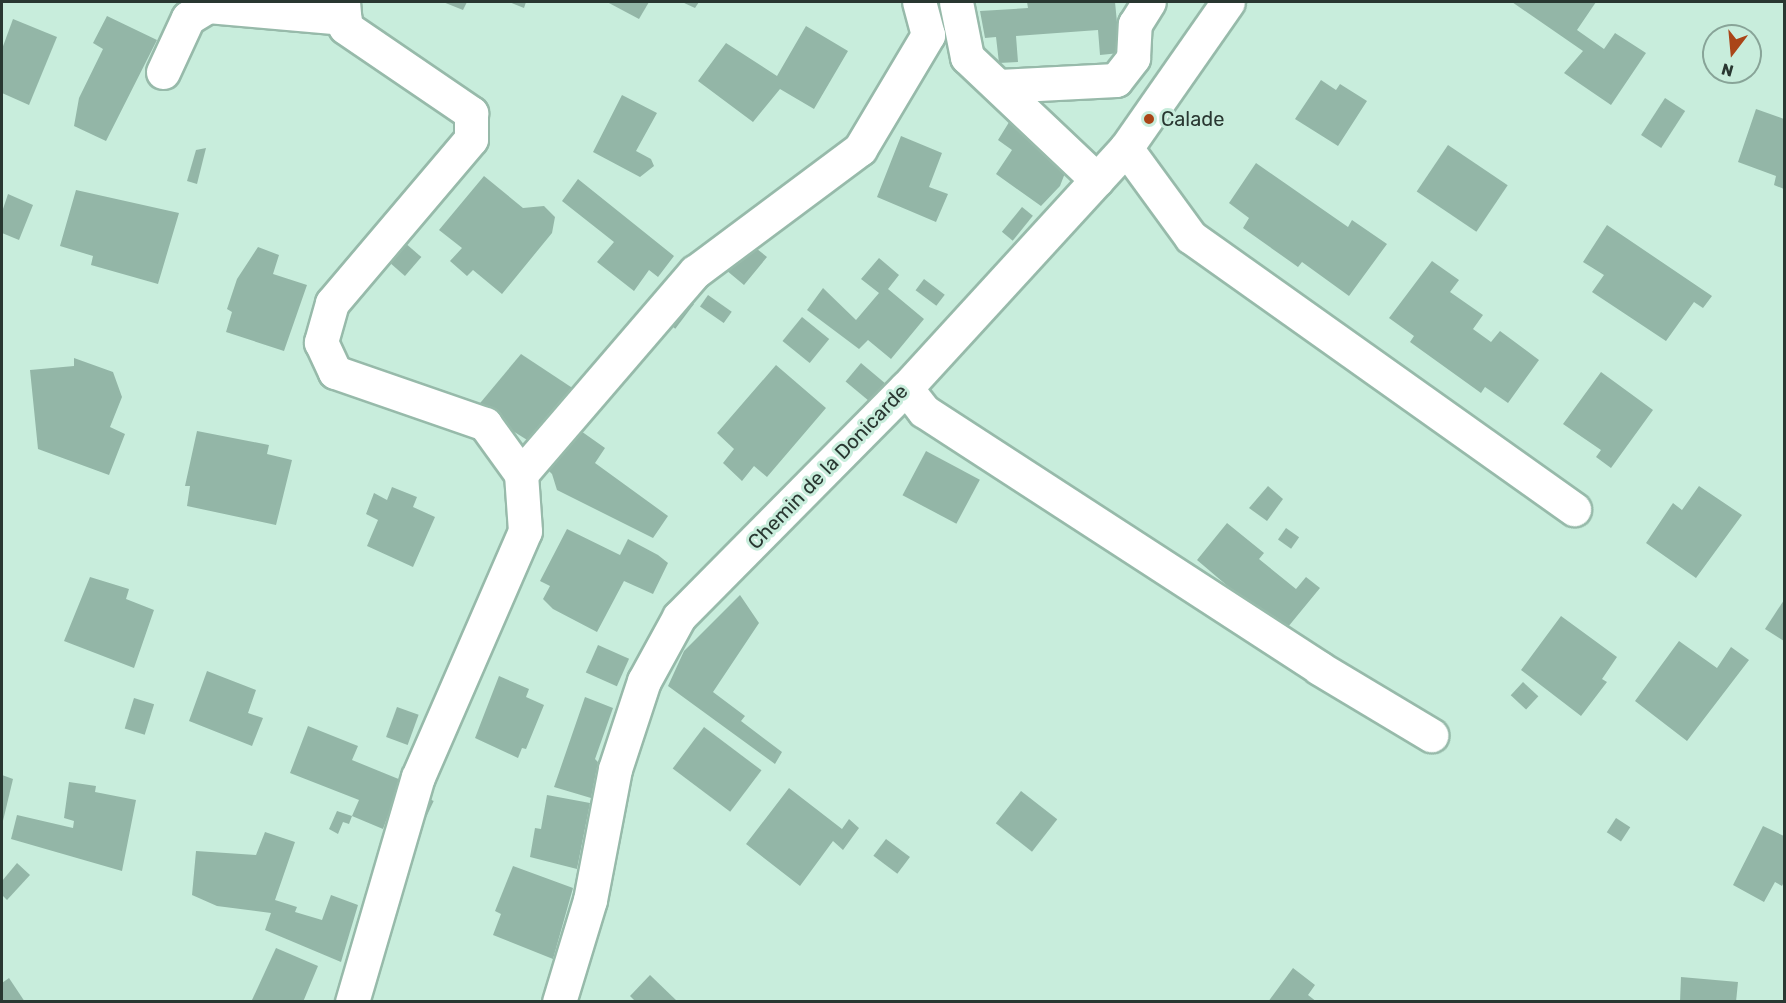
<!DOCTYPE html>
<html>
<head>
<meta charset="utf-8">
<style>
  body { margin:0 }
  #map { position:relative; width:1786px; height:1003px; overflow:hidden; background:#c8eddc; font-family:Rubik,sans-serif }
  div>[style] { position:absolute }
  .building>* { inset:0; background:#93b6a7; transform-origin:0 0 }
  .roads { filter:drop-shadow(2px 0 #97baaa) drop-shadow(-2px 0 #97baaa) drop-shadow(0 2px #97baaa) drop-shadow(0 -2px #97baaa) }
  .minor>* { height:33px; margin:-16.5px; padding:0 16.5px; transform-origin:16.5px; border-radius:16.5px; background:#fff }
  .dots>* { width:16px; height:16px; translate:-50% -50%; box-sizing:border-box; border:3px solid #c8eddc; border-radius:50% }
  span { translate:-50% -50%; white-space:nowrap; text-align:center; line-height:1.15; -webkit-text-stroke:6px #c8eddc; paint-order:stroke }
  .poi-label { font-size:20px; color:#293731 }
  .left { translate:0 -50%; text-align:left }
  .street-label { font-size:20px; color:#293731 }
  .frame { position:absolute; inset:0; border:3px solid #293731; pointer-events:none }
  .north { position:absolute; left:1702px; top:24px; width:60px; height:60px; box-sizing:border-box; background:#c8eddc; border:2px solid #88a498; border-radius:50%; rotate:196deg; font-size:16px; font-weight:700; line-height:24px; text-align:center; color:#293731 }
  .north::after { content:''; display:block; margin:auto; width:21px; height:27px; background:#aa4518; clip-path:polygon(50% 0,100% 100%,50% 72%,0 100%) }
</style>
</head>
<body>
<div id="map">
  <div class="building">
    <div style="clip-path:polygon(443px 2px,467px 2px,463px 10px)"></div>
    <div style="clip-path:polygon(509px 2px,526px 2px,524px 8px)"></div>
    <div style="clip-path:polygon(607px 2px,649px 2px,639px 19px)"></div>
    <div style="clip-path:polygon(682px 2px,699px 2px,695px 8px)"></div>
    <div style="clip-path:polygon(1027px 2px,1115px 2px,1120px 53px,1100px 55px,1098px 30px,1016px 36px,1018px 62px,999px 63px,996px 37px,985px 38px,980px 11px,1028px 8px)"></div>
    <div style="clip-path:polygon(1512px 2px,1596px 2px,1577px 30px,1604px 49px,1615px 33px,1646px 53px,1611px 105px,1564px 73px,1583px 51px)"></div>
    <div style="clip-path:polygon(107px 16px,157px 40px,106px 141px,74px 126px,79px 98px,103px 49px,93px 43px)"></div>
    <div style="clip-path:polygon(13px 19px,57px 37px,29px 105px,2px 93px,2px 49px)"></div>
    <div style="clip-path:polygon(806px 26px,848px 51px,814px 109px,780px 89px,753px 122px,698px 81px,726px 43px,777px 76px)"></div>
    <div style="clip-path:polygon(1321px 80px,1336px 90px,1340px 84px,1367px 101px,1338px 146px,1295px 119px)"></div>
    <div style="clip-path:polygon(622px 95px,657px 113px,636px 151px,651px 159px,654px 166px,640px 177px,593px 152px)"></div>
    <div style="left:1665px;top:98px;width:24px;height:44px;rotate:33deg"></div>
    <div style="clip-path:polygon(1756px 109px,1784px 119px,1784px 189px,1774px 185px,1776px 176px,1738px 162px)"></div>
    <div style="clip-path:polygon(1011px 119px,1065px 173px,1060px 186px,1041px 206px,996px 174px,1012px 150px,998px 140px)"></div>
    <div style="clip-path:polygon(901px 136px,942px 153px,929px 187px,948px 194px,936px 222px,877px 197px)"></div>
    <div style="left:1448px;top:145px;width:72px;height:56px;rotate:34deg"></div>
    <div style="clip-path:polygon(206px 148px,197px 184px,187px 181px,196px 150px)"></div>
    <div style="clip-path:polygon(1256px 163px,1348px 227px,1352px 220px,1387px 244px,1349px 296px,1302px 262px,1298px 267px,1243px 228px,1249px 218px,1229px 203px)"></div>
    <div style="clip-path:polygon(484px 176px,523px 208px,544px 206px,555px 217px,552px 233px,502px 294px,473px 270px,467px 276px,450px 261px,462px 248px,439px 230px)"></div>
    <div style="clip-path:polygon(578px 179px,674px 256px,658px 277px,649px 270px,634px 291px,597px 262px,614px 242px,562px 201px)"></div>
    <div style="clip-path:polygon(76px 190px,179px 213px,158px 284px,91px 265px,93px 256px,60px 246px)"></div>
    <div style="clip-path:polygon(8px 194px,33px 205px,19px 240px,2px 233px,2px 212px)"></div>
    <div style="left:1022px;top:207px;width:14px;height:32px;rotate:39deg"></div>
    <div style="clip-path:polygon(1607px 225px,1712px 296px,1703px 308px,1694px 302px,1666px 341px,1592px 292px,1604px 275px,1583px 262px)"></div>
    <div style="clip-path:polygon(747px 241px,767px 257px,744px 285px,726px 270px,722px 275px,715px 270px)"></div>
    <div style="left:404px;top:242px;width:23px;height:25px;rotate:41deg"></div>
    <div style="clip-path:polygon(258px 247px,279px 255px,273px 274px,307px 285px,284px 351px,226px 332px,232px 312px,227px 309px,237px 279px)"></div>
    <div style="clip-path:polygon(879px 258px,899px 275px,888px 289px,924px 319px,891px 359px,868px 340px,859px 349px,807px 310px,823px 288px,856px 320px,879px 293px,861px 279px)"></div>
    <div style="clip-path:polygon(1432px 261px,1459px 280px,1450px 292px,1483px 315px,1473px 329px,1491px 342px,1500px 331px,1539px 360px,1508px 403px,1485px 387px,1481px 393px,1410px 342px,1414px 336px,1389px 318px)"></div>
    <div style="left:924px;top:279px;width:26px;height:14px;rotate:37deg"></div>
    <div style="left:682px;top:295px;width:15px;height:31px;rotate:37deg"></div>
    <div style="left:708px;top:295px;width:29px;height:14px;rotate:35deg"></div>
    <div style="left:802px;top:317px;width:35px;height:31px;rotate:39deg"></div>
    <div style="clip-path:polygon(521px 354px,580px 393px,532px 443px,476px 408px)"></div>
    <div style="clip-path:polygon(74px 358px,113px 372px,122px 397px,110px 427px,125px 434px,109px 475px,38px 449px,30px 370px,74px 366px)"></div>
    <div style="left:861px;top:363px;width:31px;height:24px;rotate:40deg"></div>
    <div style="clip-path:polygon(776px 365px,826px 408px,767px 477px,754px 466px,742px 481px,723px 463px,734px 449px,717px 433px)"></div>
    <div style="clip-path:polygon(1601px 372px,1653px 410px,1611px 468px,1596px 457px,1601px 450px,1563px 424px)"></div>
    <div style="clip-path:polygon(571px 424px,605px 448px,595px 463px,668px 516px,653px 538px,557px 490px,552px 474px,540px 462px)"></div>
    <div style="clip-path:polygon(197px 431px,269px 445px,267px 454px,292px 460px,276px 525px,187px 506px,190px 486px,185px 486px)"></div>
    <div style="left:926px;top:451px;width:61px;height:50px;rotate:28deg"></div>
    <div style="clip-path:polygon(1268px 486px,1283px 499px,1267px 521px,1249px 508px)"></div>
    <div style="clip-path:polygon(1699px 486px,1742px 515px,1696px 578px,1646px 543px,1673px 503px,1682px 510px)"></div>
    <div style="clip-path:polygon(392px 487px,417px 497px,413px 507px,435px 517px,413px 567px,367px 546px,378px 520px,366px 514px,374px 493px,387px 500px)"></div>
    <div style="clip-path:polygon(1227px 523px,1264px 553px,1259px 559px,1296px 589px,1306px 577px,1320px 588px,1283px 633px,1197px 560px)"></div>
    <div style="left:1286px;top:528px;width:16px;height:14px;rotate:35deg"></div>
    <div style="clip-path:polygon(567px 529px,620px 555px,628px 539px,658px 555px,668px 563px,653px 594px,624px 581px,597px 632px,553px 609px,543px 599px,550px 586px,540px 581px)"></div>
    <div style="clip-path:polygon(90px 577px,129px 589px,126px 599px,154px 610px,134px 668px,64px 641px)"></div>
    <div style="clip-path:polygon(740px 595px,759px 623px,713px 692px,745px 716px,741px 721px,782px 752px,775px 764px,668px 686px,684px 651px)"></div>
    <div style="clip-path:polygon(1784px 600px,1784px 641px,1765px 629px)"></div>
    <div style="clip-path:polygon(1561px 616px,1617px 657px,1602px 679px,1607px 682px,1581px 716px,1521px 670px)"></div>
    <div style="clip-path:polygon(1679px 641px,1717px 668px,1731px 647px,1749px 660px,1687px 741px,1635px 701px)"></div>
    <div style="left:598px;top:645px;width:34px;height:30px;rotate:24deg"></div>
    <div style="clip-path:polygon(207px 671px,256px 690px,248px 713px,263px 718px,252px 746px,189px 721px)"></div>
    <div style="clip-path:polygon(499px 676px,529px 689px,526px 697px,544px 705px,526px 749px,522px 748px,518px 758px,475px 738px)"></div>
    <div style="left:1523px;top:682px;width:21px;height:18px;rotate:43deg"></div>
    <div style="clip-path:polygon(585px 697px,613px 708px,595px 759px,598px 762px,591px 798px,554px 787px)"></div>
    <div style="left:134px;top:698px;width:21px;height:32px;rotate:17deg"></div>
    <div style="left:397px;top:707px;width:23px;height:32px;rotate:20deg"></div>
    <div style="clip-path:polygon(308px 726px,358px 746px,352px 760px,401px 780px,383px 829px,352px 816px,349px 824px,343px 822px,338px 834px,329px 829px,337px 811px,352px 816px,359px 800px,290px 773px)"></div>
    <div style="left:704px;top:727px;width:72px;height:52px;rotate:37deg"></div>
    <div style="clip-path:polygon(2px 775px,13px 779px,2px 825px)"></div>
    <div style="clip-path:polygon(69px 782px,96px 786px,95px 792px,136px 800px,122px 871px,11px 839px,17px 815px,73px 828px,74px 821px,64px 818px)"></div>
    <div style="clip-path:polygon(789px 788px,842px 829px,849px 819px,859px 828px,843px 850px,833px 841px,800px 886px,746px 844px)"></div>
    <div style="left:1021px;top:791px;width:46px;height:41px;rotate:38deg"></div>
    <div style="left:421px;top:795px;width:14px;height:23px;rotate:25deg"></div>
    <div style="clip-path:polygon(547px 795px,590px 803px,577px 869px,530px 857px,535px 828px,541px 829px)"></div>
    <div style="left:1616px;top:818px;width:17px;height:17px;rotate:33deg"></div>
    <div style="clip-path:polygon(1763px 826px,1784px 836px,1784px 882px,1782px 886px,1775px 882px,1764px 902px,1733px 885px)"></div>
    <div style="clip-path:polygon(265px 832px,295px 842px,275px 900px,297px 907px,295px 912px,322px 920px,331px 895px,358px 905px,341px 962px,265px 930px,271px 913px,217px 906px,192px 895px,196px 851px,256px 855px)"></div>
    <div style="left:886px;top:839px;width:30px;height:21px;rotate:37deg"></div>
    <div style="clip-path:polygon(17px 863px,30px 875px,7px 900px,2px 895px,2px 881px)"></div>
    <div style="clip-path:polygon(513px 866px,573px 888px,553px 959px,493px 935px,501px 914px,495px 911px)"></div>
    <div style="clip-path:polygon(276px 948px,318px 966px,303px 1002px,252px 1000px)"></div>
    <div style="clip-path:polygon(1293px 968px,1315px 985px,1308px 995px,1317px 1002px,1268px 1002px)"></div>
    <div style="clip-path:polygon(650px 975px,678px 1002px,636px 1002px,630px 996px)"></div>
    <div style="clip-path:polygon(1681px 977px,1738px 982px,1736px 1002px,1680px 1002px)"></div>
    <div style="clip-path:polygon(9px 978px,25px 1002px,2px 1002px,2px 983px)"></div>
  </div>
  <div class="roads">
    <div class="minor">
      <div style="left:343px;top:2px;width:25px;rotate:85deg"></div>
      <div style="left:345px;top:27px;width:153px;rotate:34.3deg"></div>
      <div style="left:471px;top:113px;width:26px;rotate:90deg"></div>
      <div style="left:471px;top:139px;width:215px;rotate:130.3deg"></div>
      <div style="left:332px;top:303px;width:41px;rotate:105.8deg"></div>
      <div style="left:321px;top:342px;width:33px;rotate:65deg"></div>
      <div style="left:335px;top:372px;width:159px;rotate:19.1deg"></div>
      <div style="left:485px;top:424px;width:62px;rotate:54.2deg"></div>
      <div style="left:956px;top:2px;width:56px;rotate:78.7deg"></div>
      <div style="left:967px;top:57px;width:179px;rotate:43.4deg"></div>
      <div style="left:163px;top:72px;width:60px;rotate:-65.2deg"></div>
      <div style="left:188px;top:18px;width:23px;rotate:-31deg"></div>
      <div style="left:208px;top:6px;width:137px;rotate:5deg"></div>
      <div style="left:999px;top:86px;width:117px;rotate:-2.9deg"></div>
      <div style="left:1116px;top:80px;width:28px;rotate:-52deg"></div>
      <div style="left:1133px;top:58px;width:34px;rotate:-87deg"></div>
      <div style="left:1135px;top:24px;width:26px;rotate:-58deg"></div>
      <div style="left:1126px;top:148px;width:110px;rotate:53.9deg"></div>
      <div style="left:1191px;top:237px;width:470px;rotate:35.4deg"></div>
      <div style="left:906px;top:388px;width:29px;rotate:52deg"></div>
      <div style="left:924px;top:411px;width:471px;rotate:33deg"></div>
      <div style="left:1319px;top:668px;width:131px;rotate:30.9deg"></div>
      <div style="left:352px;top:1002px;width:234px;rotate:-73.7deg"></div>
      <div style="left:418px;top:777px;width:268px;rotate:-66.5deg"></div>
      <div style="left:525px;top:531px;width:57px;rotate:-94deg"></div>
      <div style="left:521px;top:474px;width:267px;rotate:-49.3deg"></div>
      <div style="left:695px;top:272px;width:206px;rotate:-36.7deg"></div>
      <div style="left:860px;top:149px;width:133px;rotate:-59.2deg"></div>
      <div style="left:928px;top:35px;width:34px;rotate:-105deg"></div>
      <div style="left:559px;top:1002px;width:107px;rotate:-73.1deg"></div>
      <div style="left:590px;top:900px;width:133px;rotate:-79.2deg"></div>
      <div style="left:615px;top:769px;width:93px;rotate:-71.8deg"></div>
      <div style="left:644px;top:681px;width:73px;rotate:-61.3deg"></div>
      <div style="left:679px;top:617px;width:322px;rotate:-45.3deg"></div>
      <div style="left:906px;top:388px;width:326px;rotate:-47.5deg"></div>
      <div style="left:1126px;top:148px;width:178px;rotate:-55.1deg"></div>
    </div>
  </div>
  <div class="dots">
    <div style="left:1149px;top:119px;background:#aa4518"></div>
  </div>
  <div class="poi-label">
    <span class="left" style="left:1161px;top:119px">Calade</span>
  </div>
  <div class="street-label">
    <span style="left:828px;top:467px;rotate:-46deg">Chemin de la Donicarde</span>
  </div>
  <div class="frame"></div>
  <div class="north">N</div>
</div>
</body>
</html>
